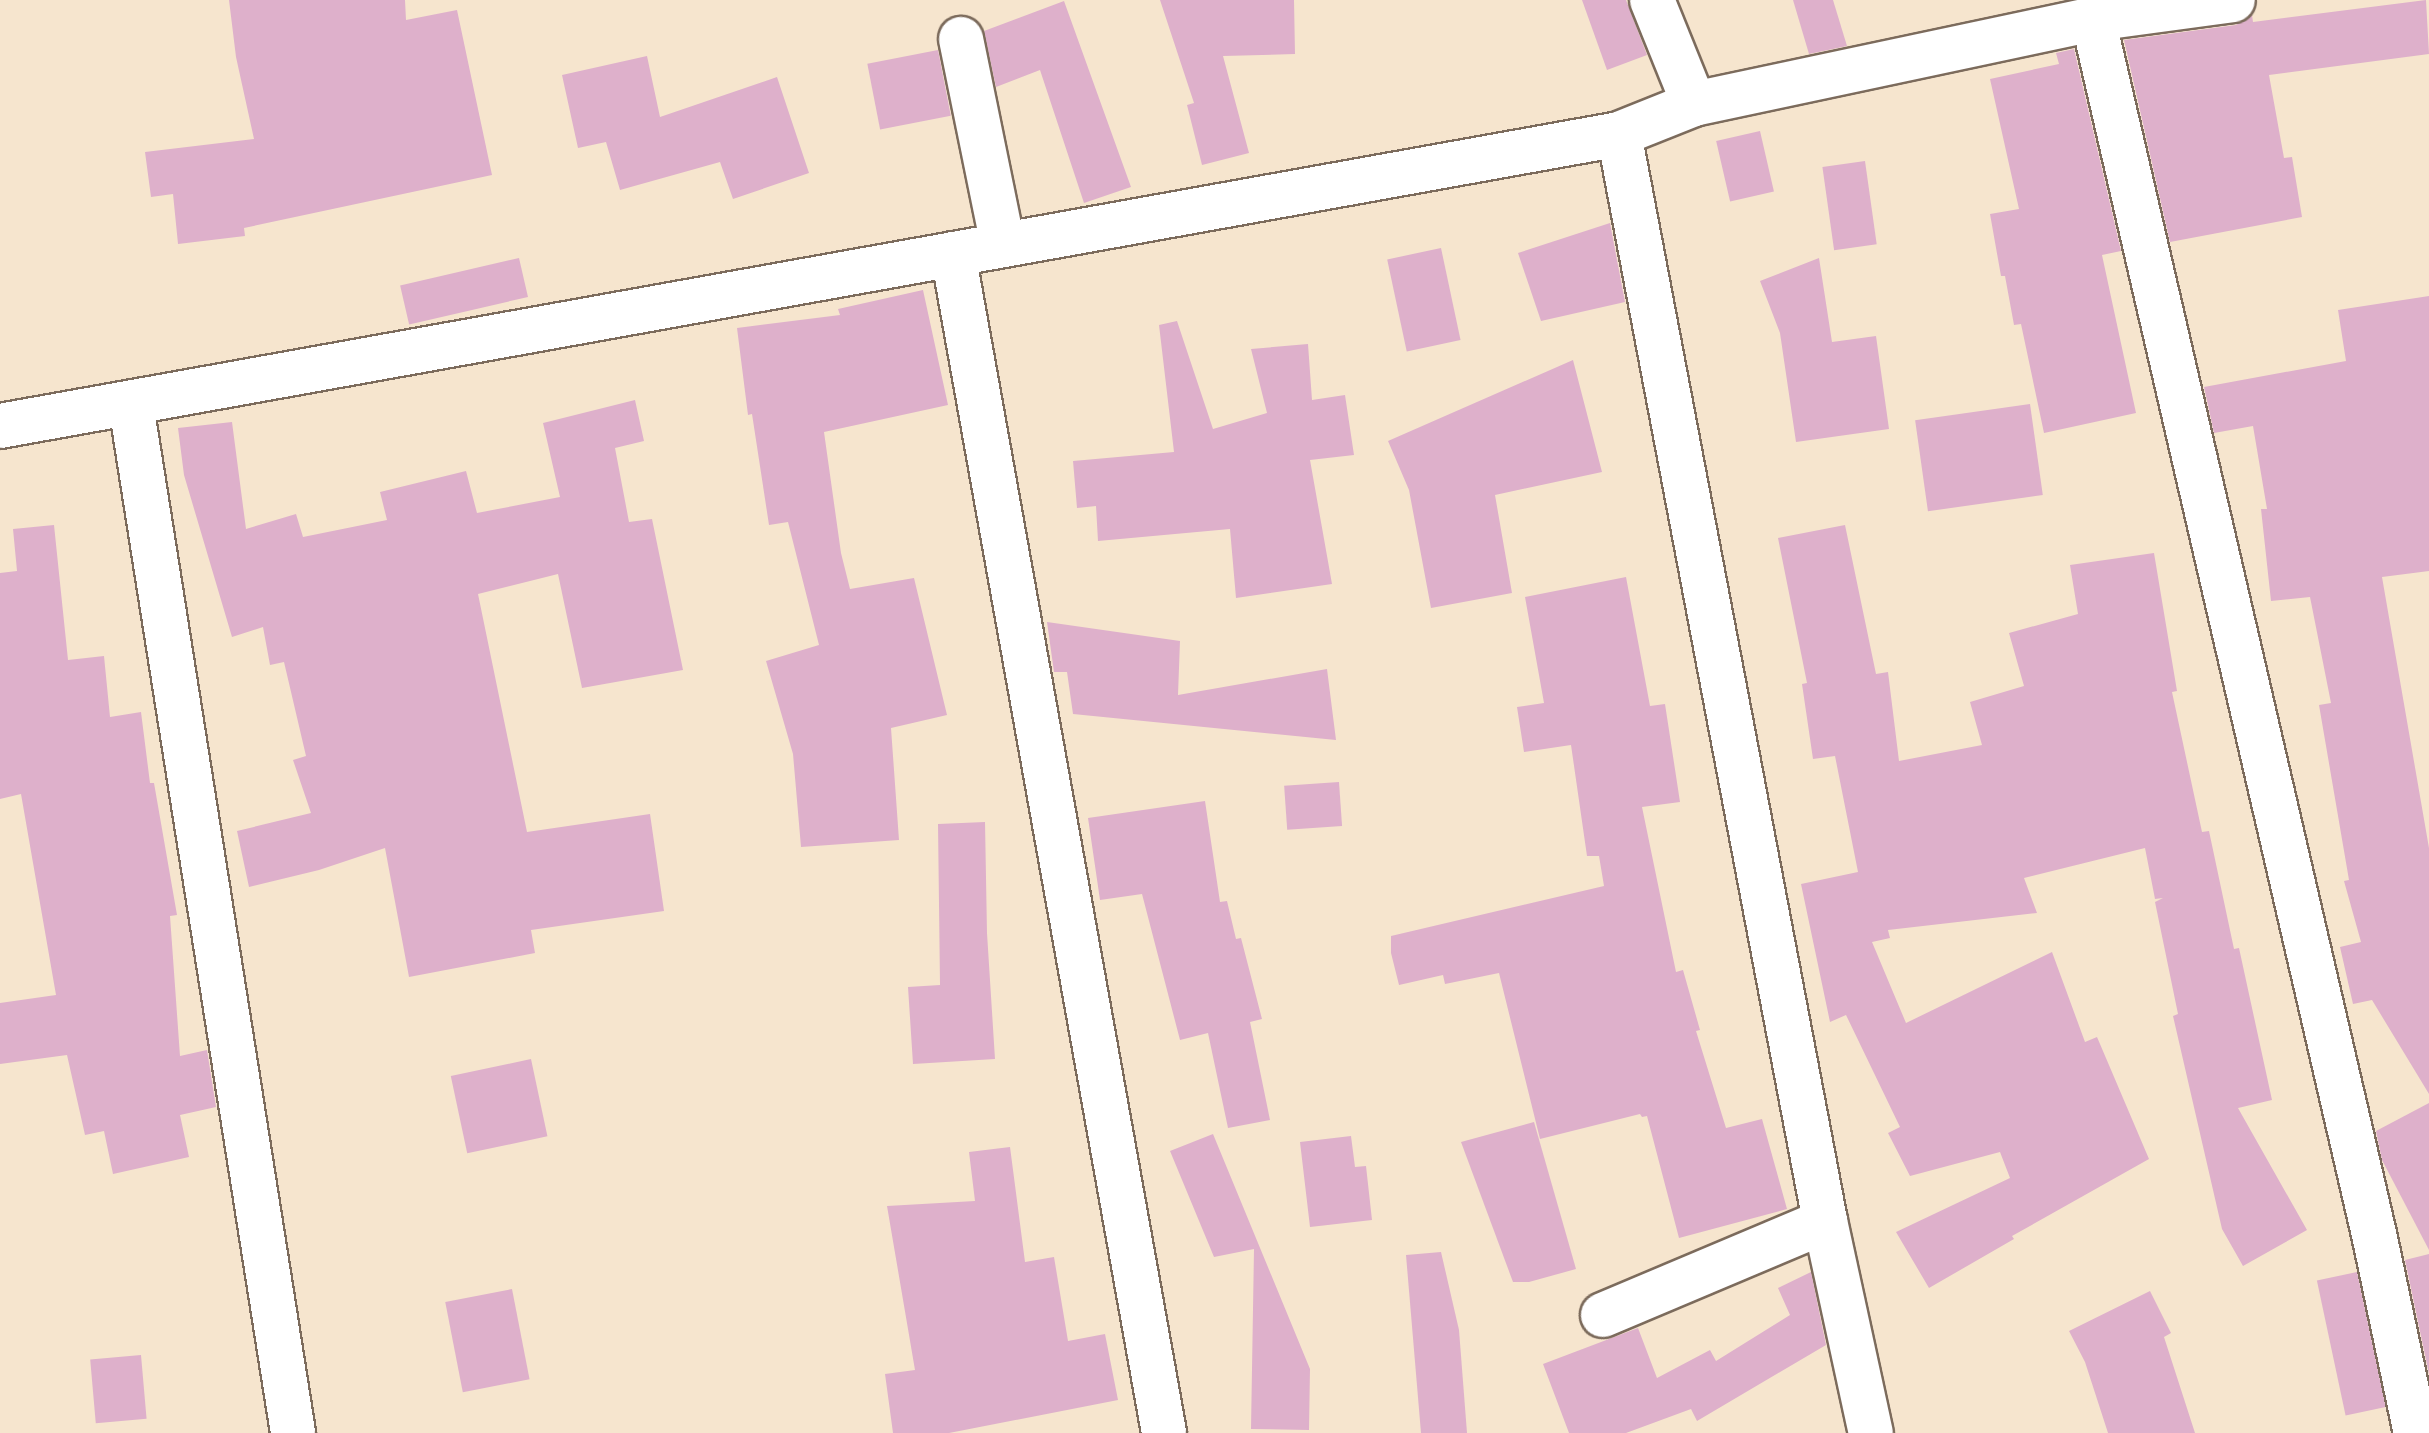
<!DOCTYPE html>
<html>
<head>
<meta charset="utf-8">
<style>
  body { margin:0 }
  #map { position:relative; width:2429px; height:1433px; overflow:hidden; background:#f6e5ce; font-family:"IM FELL Great Primer",serif }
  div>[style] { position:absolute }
  .building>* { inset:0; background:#deb0cb; transform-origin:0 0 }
  .roads { filter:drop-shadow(2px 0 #7c6b5c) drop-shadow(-2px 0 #7c6b5c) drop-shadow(0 2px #7c6b5c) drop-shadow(0 -2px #7c6b5c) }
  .minor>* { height:44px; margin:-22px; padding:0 22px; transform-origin:22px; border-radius:22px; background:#fff }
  span { translate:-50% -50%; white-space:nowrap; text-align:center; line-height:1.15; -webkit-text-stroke:6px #fff; paint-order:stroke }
</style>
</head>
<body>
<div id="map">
  <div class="building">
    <div style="clip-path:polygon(229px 0,405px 0,406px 20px,457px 10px,492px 175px,244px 228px,245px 236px,178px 244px,173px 194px,151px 197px,145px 152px,254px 139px,236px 57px)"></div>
    <div style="clip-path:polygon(1160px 0,1294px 0,1295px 54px,1223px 56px,1249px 153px,1202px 165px,1187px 105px,1194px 103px)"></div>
    <div style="clip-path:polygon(1582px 0,1626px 0,1647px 55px,1607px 70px)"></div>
    <div style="clip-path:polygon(1793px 0,1833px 0,1847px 46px,1809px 54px)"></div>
    <div style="clip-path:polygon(2426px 0,2429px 54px,2269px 75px,2284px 158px,2292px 157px,2302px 217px,2170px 242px,2124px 40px,2236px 25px,2252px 15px,2253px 22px)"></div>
    <div style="clip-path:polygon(1064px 1px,1131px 187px,1084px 203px,1040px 70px,996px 87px,984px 31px)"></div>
    <div style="clip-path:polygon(2074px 49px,2121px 251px,2102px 255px,2136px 413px,2044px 433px,2021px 324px,2014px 325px,2005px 276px,2001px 276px,1990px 214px,2019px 209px,1990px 79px,2059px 64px,2056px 53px)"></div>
    <div style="left:938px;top:50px;width:67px;height:72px;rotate:79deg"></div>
    <div style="clip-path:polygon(647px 56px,660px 117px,777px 77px,809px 173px,733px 199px,720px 162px,620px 190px,606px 142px,578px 148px,562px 75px)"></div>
    <div style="left:1760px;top:131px;width:62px;height:45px;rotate:77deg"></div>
    <div style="left:1865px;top:161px;width:84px;height:43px;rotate:82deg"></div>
    <div style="clip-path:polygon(1610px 223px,1625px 302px,1541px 321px,1518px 253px)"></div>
    <div style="left:1441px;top:248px;width:94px;height:55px;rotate:78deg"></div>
    <div style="left:519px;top:258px;width:40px;height:122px;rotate:77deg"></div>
    <div style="clip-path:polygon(1819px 258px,1832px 342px,1876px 336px,1889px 429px,1796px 442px,1780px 333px,1760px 281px)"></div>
    <div style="clip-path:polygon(923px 290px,948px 405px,824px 432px,841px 553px,850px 589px,914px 578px,947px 715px,891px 728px,899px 840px,801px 847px,793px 754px,766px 661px,819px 645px,788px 522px,769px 525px,752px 414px,748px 415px,737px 328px,840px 315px,838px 309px)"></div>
    <div style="clip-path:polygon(2429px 296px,2429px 571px,2382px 577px,2429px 848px,2429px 1094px,2372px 1000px,2353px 1004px,2340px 947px,2361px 942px,2344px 881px,2349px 880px,2319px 705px,2331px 703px,2310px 597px,2271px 601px,2261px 509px,2267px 509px,2253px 426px,2214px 433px,2204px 387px,2346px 361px,2338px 310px)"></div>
    <div style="clip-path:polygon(1177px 321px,1213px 429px,1267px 413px,1251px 349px,1308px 344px,1312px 400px,1345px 395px,1354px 455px,1310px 460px,1332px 584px,1236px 598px,1230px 529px,1098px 541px,1096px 506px,1077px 508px,1073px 461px,1174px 452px,1159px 325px)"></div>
    <div style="clip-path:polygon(1573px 360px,1602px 472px,1495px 495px,1512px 593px,1431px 608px,1409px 490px,1388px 441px)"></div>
    <div style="clip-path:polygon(635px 400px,644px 441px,615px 448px,629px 522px,652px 519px,683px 670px,582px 688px,558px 574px,478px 594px,527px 832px,650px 814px,664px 911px,531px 930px,535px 953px,409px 977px,385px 848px,319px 870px,249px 887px,237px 831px,311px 813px,293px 760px,306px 756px,284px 662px,270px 665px,263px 627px,232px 637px,184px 475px,178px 428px,232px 422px,246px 529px,296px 514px,303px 537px,387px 520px,380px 492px,466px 471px,477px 513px,560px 497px,543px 423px)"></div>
    <div style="left:2030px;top:404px;width:92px;height:116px;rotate:82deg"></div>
    <div style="clip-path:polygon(54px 525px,68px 660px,104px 656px,110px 717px,141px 712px,150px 783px,154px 783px,177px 915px,170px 916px,180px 1056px,207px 1050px,216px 1107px,180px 1115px,189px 1157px,113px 1174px,104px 1131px,85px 1135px,67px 1055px,0 1064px,0 1003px,56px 995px,21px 794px,0 799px,0 573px,17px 571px,13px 529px)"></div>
    <div style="clip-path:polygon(1845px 525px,1876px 674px,1888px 672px,1899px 761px,1982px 745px,1970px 702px,2024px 686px,2009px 633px,2078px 614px,2070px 565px,2154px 553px,2177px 691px,2172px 692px,2202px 832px,2209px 831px,2234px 949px,2239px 948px,2272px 1100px,2238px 1108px,2307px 1230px,2243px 1266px,2222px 1229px,2173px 1016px,2178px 1014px,2155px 902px,2163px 898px,2155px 899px,2145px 848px,2024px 878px,2037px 913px,1888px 930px,1890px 938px,1872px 942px,1906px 1023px,2052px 952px,2085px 1042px,2097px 1037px,2149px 1159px,2012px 1236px,2014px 1239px,1929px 1288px,1896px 1232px,2010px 1178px,2000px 1152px,1910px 1176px,1888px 1133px,1900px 1127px,1846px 1015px,1830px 1022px,1801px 884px,1858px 872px,1835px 756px,1813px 759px,1802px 684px,1807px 683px,1778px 538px)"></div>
    <div style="clip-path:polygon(1626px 577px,1650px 706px,1665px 704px,1680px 802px,1642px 807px,1676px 972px,1683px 970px,1700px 1030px,1696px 1031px,1726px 1128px,1762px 1119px,1787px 1209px,1679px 1238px,1647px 1116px,1642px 1117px,1640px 1114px,1540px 1139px,1499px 973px,1445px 984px,1443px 975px,1399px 985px,1391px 953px,1391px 936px,1604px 886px,1599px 856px,1587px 856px,1571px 745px,1524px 752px,1517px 707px,1544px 703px,1525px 597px)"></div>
    <div style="clip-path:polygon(1047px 622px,1180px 641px,1178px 695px,1327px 669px,1336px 740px,1073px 714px,1067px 672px,1054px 672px)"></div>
    <div style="left:1339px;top:782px;width:44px;height:55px;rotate:86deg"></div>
    <div style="clip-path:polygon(1205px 801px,1220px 902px,1227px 901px,1236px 939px,1241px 938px,1262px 1019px,1250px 1022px,1270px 1120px,1228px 1128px,1208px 1033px,1180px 1040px,1142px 894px,1100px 900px,1088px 818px)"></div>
    <div style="clip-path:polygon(985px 822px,987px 933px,995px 1059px,913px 1064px,908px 987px,940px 985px,938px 824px)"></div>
    <div style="left:531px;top:1059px;width:79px;height:82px;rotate:78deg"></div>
    <div style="clip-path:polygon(2429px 1103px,2429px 1250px,2382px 1160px,2376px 1131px)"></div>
    <div style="clip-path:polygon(1534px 1122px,1576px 1269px,1529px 1282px,1513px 1282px,1461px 1142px)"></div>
    <div style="clip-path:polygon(1213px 1134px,1310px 1369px,1309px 1430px,1251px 1429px,1254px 1249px,1214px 1257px,1170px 1151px)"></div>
    <div style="clip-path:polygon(1351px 1136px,1355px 1167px,1366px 1166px,1372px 1220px,1310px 1227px,1300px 1142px)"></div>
    <div style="clip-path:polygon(1010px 1147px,1025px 1262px,1054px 1257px,1068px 1341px,1105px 1334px,1118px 1400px,949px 1433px,893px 1433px,885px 1374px,915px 1370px,887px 1206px,975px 1201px,969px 1152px)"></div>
    <div style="clip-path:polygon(1441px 1252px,1459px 1330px,1467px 1433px,1421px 1433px,1406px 1255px)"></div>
    <div style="clip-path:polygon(2429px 1254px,2429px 1374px,2405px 1260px)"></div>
    <div style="clip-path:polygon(1811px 1272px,1826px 1345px,1697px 1421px,1691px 1409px,1626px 1433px,1569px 1433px,1543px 1364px,1638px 1328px,1657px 1378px,1710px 1350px,1716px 1361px,1790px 1315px,1778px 1288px)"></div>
    <div style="left:2357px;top:1272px;width:138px;height:41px;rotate:78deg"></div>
    <div style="left:512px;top:1289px;width:92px;height:68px;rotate:79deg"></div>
    <div style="clip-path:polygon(2150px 1291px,2171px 1333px,2164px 1337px,2195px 1433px,2108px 1433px,2085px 1362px,2069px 1331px)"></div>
    <div style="left:141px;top:1355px;width:64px;height:51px;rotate:85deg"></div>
  </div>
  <div class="roads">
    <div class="minor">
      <div style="left:1652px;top:0;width:112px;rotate:68deg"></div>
      <div style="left:2093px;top:19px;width:1247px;rotate:76.98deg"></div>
      <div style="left:2374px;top:1234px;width:203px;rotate:78.1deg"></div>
      <div style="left:961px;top:39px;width:210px;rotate:78.5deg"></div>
      <div style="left:1619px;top:134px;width:1106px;rotate:79.27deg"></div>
      <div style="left:1825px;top:1221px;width:217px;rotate:77.8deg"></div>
      <div style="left:953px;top:254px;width:1198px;rotate:79.85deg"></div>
      <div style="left:131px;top:405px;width:1041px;rotate:81.04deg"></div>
      <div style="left:0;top:426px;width:1645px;rotate:-10.22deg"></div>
      <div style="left:1619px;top:134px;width:81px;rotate:-21.8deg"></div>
      <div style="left:1694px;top:104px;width:408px;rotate:-12deg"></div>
      <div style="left:2093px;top:19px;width:141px;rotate:-7.7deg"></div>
      <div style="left:1603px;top:1315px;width:241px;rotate:-22.9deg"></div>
    </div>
  </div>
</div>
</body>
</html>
